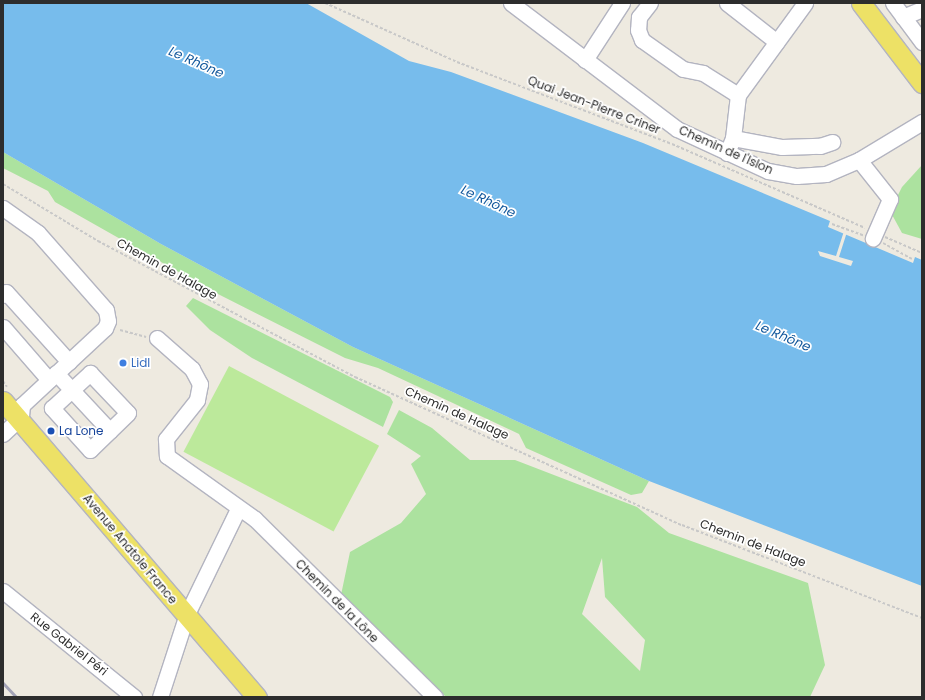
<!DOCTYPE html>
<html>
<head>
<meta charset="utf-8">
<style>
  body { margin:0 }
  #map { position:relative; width:925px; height:700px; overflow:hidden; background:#eeeae0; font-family:Poppins,sans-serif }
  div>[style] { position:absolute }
  .green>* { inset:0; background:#ace29f }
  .pitch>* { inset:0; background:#bce99b; transform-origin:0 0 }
  .water>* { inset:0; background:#77bcec }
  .pier>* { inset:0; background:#eeeae0 }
  .path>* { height:2px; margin-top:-1px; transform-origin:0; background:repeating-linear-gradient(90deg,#c8c8c8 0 3px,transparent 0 5px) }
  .roads { filter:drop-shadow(1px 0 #b3b4c0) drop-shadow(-1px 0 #b3b4c0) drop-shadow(0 1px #b3b4c0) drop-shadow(0 -1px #b3b4c0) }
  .minor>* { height:15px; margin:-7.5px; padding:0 7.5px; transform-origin:7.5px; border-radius:7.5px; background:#fff }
  .major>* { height:19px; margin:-9.5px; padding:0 9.5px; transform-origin:9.5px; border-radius:9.5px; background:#ede166 }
  .rail>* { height:3px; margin:-1.5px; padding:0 1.5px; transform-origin:1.5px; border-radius:1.5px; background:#a3a3b6 }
  .dots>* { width:11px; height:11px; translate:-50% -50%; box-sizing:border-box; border:2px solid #fff; border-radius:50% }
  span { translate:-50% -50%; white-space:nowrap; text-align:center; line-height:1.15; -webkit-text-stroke:3.5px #fff; paint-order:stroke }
  .street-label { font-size:12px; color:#2d2d2d }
  .shop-label { font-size:12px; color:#366cbe }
  .left { translate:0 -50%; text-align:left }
  .transit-label { font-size:12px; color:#164399 }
  .water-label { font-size:13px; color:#12589c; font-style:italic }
  .frame { position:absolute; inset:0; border:4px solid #2d2d2d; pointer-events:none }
</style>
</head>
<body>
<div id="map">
  <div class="green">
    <div style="clip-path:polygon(3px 152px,161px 244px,353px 347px,649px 481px,642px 493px,631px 495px,526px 448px,519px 434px,378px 368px,345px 358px,214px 292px,55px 202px,48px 191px,3px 168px)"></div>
    <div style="clip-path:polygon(922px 165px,922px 239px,902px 233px,890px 211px,902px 187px)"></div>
    <div style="clip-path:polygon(193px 298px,390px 397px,393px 402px,383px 427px,252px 358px,210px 330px,186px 306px)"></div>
    <div style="clip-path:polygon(evenodd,399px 410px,432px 428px,470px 460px,515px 460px,637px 507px,669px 533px,808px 583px,825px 665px,810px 697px,446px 697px,341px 595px,350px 552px,401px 523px,426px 494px,411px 464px,421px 456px,387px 434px,399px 410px,602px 558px,605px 597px,645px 640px,640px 671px,582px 614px,602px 558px)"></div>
  </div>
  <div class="pitch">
    <div style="left:229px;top:366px;width:170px;height:97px;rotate:28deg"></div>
  </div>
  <div class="water">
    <div style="clip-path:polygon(3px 3px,306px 3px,409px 61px,451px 72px,643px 143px,830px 221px,828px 227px,913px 263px,915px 257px,922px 260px,922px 586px,649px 481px,353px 347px,161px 244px,3px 152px)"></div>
  </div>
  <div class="pier">
    <div style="clip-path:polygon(844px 231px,847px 232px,839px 257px,853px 261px,851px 266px,820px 256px,818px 251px,836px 256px)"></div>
  </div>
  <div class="path">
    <div style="left:325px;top:3px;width:145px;rotate:24.1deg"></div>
    <div style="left:457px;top:62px;width:230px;rotate:20.9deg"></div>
    <div style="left:672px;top:144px;width:210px;rotate:23.5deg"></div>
    <div style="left:3px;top:184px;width:111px;rotate:31deg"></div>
    <div style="left:98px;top:241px;width:291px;rotate:27.9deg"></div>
    <div style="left:355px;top:377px;width:359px;rotate:24.4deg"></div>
    <div style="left:682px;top:525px;width:257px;rotate:21.2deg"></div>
    <div style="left:832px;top:224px;width:33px;rotate:20deg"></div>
    <div style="left:885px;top:237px;width:40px;rotate:23.4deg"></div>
    <div style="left:883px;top:243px;width:33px;rotate:29deg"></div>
    <div style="left:120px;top:330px;width:27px;rotate:15deg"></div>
    <div style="left:3px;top:381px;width:7px;rotate:56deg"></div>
  </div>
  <div class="roads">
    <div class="minor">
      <div style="left:511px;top:3px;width:208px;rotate:37.2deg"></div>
      <div style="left:677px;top:129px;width:100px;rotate:24.8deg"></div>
      <div style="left:768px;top:171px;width:29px;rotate:10deg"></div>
      <div style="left:797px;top:176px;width:29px;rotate:-4deg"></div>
      <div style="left:826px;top:174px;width:36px;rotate:-23deg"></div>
      <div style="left:859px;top:160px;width:74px;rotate:-31.1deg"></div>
      <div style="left:650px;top:3px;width:18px;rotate:128deg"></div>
      <div style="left:639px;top:17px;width:13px;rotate:94deg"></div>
      <div style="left:638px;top:30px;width:11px;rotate:68deg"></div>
      <div style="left:642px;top:40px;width:50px;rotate:35.3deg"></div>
      <div style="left:683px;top:69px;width:20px;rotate:11deg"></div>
      <div style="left:703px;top:73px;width:41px;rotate:32.2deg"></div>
      <div style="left:727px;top:3px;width:63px;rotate:38deg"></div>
      <div style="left:893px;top:3px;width:49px;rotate:53.4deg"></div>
      <div style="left:903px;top:17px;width:21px;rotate:-23deg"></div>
      <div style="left:585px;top:60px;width:68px;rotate:-57deg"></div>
      <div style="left:733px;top:138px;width:50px;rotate:10.4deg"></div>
      <div style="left:782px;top:147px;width:38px;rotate:-2deg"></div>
      <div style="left:820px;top:146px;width:13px;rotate:-18deg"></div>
      <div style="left:727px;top:153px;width:16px;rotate:-68deg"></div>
      <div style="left:733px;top:138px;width:43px;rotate:-83.4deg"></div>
      <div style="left:738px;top:95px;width:114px;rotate:-53.9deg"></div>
      <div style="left:859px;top:160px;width:50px;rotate:51.5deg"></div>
      <div style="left:890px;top:199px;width:43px;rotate:113.6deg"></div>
      <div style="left:3px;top:208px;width:43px;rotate:35.5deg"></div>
      <div style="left:38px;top:233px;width:103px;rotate:48.6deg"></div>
      <div style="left:106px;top:310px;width:11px;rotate:80deg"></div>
      <div style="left:108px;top:321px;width:8px;rotate:113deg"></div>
      <div style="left:105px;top:328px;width:113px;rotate:137.1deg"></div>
      <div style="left:22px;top:405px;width:12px;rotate:95deg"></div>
      <div style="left:21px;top:417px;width:25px;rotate:137deg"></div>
      <div style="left:3px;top:295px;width:4px;rotate:-45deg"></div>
      <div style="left:6px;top:292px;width:94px;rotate:48deg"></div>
      <div style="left:3px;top:327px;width:70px;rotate:49deg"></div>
      <div style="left:157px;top:338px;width:47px;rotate:41.5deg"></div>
      <div style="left:192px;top:369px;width:17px;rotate:62deg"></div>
      <div style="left:200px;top:384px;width:16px;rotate:101deg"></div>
      <div style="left:197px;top:400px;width:50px;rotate:128.5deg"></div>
      <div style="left:166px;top:439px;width:17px;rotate:87deg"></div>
      <div style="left:167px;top:456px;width:108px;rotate:35.6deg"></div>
      <div style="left:255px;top:519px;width:253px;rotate:44.7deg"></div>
      <div style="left:56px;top:373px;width:79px;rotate:47deg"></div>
      <div style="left:90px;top:373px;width:55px;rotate:46.5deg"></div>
      <div style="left:128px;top:413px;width:53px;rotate:135.8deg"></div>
      <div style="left:90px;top:450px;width:57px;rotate:-132.1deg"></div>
      <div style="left:52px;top:408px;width:52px;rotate:-42.6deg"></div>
      <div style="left:3px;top:591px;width:169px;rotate:39deg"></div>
      <div style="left:160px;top:697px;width:87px;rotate:-72deg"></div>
      <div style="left:187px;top:614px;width:117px;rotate:-64.1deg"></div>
    </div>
    <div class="major">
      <div style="left:861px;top:3px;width:101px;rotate:52.7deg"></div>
      <div style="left:3px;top:401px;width:390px;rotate:49.4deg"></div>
    </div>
  </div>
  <div class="rail">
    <div style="left:3px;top:683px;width:19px;rotate:47deg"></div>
  </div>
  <div class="dots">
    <div style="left:123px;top:363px;background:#3f7fe0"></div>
    <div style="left:51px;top:431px;background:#1a4fb4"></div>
  </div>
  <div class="street-label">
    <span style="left:594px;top:105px;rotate:21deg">Quai Jean-Pierre Criner</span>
    <span style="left:726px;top:150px;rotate:24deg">Chemin de l'Islon</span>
    <span style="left:167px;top:269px;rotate:29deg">Chemin de Halage</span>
    <span style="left:457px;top:413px;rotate:24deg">Chemin de Halage</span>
    <span style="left:753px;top:543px;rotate:21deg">Chemin de Halage</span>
    <span style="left:130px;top:549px;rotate:50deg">Avenue Anatole France</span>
    <span style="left:337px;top:601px;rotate:45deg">Chemin de la Lône</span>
    <span style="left:69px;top:644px;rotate:38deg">Rue Gabriel Péri</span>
  </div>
  <div class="shop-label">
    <span class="left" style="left:131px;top:363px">Lidl</span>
  </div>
  <div class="transit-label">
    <span class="left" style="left:59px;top:431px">La Lone</span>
  </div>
  <div class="water-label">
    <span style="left:196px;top:63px;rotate:24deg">Le Rhône</span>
    <span style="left:488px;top:202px;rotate:25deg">Le Rhône</span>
    <span style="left:783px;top:337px;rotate:23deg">Le Rhône</span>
  </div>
  <div class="frame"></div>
</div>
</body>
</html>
